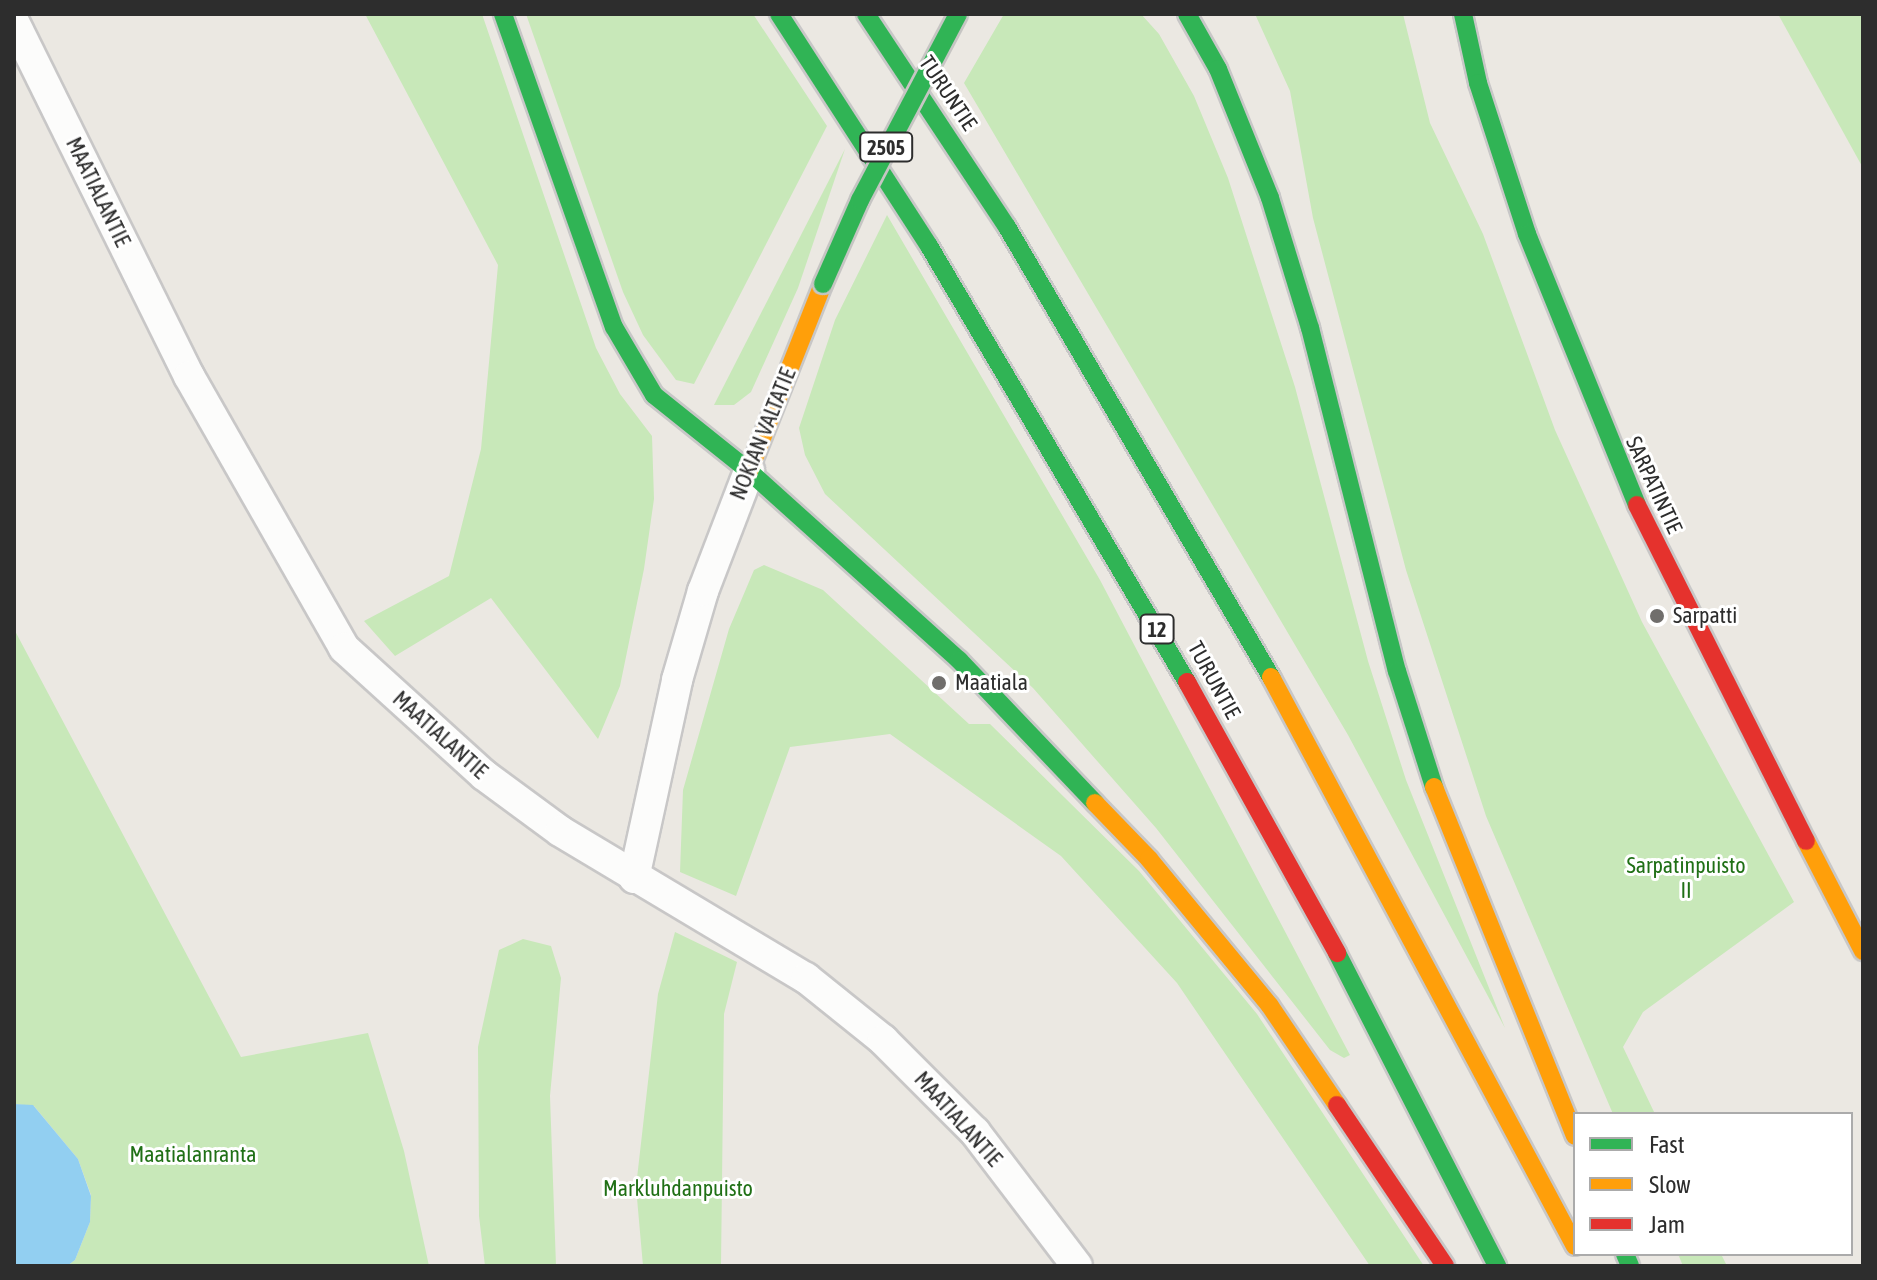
<!DOCTYPE html>
<html>
<head>
<meta charset="utf-8">
<style>
  body { margin:0 }
  #map { position:relative; width:1877px; height:1280px; overflow:hidden; background:#ebe8e2; font-family:"Asap Condensed",sans-serif }
  div>[style] { position:absolute }
  .green>* { inset:0; background:#c8e8b9 }
  .water>* { inset:0; background:#92cff1 }
  .roads { filter:drop-shadow(2px 0 #c8c7c7) drop-shadow(-2px 0 #c8c7c7) drop-shadow(0 2px #c8c7c7) drop-shadow(0 -2px #c8c7c7) }
  .street>* { height:30px; margin:-15px; padding:0 15px; transform-origin:15px; border-radius:15px; background:#fcfcfb }
  .fast>* { height:18px; margin:-9px; padding:0 9px; transform-origin:9px; border-radius:9px; background:#30b455 }
  .slow>* { height:18px; margin:-9px; padding:0 9px; transform-origin:9px; border-radius:9px; background:#ff9f0a }
  .jam>* { height:18px; margin:-9px; padding:0 9px; transform-origin:9px; border-radius:9px; background:#e5322d }
  .bridges { filter:drop-shadow(2px 0 #c6c5c3) drop-shadow(-2px 0 #c6c5c3) drop-shadow(0 2px #c6c5c3) drop-shadow(0 -2px #c6c5c3) }
  .fast-bridge>* { height:18px; margin:-9px; padding:0 9px; transform-origin:9px; border-radius:9px; background:#30b455 }
  .dots>* { width:22px; height:22px; translate:-50% -50%; box-sizing:border-box; border:4px solid #fff; border-radius:50% }
  span { translate:-50% -50%; white-space:nowrap; text-align:center; line-height:1.15; -webkit-text-stroke:6px #fff; paint-order:stroke }
  .shield-label span { padding:2px 6px; background:#fff; border:2px solid; border-radius:6px; -webkit-text-stroke-width:0 }
  .shield-label { font-size:20px; color:#2d2d2d; font-weight:700 }
  .street-label { font-size:22px; color:#2d2d2d }
  .poi-label { font-size:22px; color:#2d2d2d }
  .left { translate:0 -50%; text-align:left }
  .park-label { font-size:22px; color:#207016 }
  .frame { position:absolute; inset:0; border:16px solid #2d2d2d; pointer-events:none }
  .legend { position:absolute; left:1573px; top:1112px; width:280px; height:144px; box-sizing:border-box; background:#fff; border:2px solid #ababab; margin:0; padding:10px 14px; list-style:none; font-size:24px; color:#2d2d2d }
  .legend li { display:flex; align-items:center; gap:16px; height:40px }
  .legend b { width:40px; border:2px solid #ababab }
</style>
</head>
<body>
<div id="map">
  <div class="green">
    <div style="clip-path:polygon(365px 14px,482px 14px,596px 348px,620px 394px,652px 436px,654px 499px,644px 569px,620px 686px,598px 739px,491px 598px,395px 656px,364px 621px,449px 576px,481px 449px,498px 265px)"></div>
    <div style="clip-path:polygon(526px 14px,753px 14px,827px 126px,694px 384px,676px 380px,643px 335px,623px 292px)"></div>
    <div style="clip-path:polygon(1004px 14px,1141px 14px,1159px 34px,1194px 96px,1228px 178px,1295px 387px,1368px 661px,1406px 780px,1505px 1028px,1348px 735px,964px 83px)"></div>
    <div style="clip-path:polygon(1255px 14px,1403px 14px,1430px 123px,1483px 234px,1555px 430px,1642px 622px,1794px 902px,1643px 1012px,1623px 1047px,1655px 1114px,1613px 1114px,1486px 816px,1406px 570px,1313px 218px,1290px 91px)"></div>
    <div style="clip-path:polygon(1778px 14px,1863px 14px,1863px 168px)"></div>
    <div style="clip-path:polygon(845px 149px,798px 288px,751px 392px,734px 405px,714px 405px)"></div>
    <div style="clip-path:polygon(887px 215px,1100px 580px,1350px 1055px,1344px 1058px,1330px 1050px,1156px 828px,1033px 688px,825px 494px,805px 455px,799px 428px,835px 320px)"></div>
    <div style="clip-path:polygon(764px 565px,823px 590px,969px 724px,990px 724px,1139px 871px,1257px 1014px,1424px 1266px,1370px 1266px,1177px 983px,1061px 856px,890px 734px,790px 747px,736px 896px,680px 872px,683px 790px,729px 629px,754px 570px)"></div>
    <div style="clip-path:polygon(14px 629px,241px 1057px,368px 1033px,404px 1151px,429px 1266px,67px 1266px,75px 1260px,90px 1222px,91px 1195px,78px 1159px,34px 1106px,14px 1104px)"></div>
    <div style="clip-path:polygon(675px 932px,737px 962px,724px 1014px,721px 1266px,643px 1266px,636px 1187px,658px 994px)"></div>
    <div style="clip-path:polygon(523px 939px,551px 946px,561px 978px,550px 1096px,556px 1266px,485px 1266px,479px 1216px,478px 1047px,499px 950px)"></div>
    <div style="clip-path:polygon(1678px 1254px,1721px 1254px,1727px 1266px,1683px 1266px)"></div>
  </div>
  <div class="water">
    <div style="clip-path:polygon(14px 1104px,33px 1105px,78px 1159px,91px 1196px,90px 1222px,75px 1260px,67px 1266px,14px 1266px)"></div>
  </div>
  <div class="roads">
    <div class="street">
      <div style="left:14px;top:22px;width:395px;rotate:63.7deg"></div>
      <div style="left:189px;top:376px;width:313px;rotate:60.3deg"></div>
      <div style="left:344px;top:648px;width:189px;rotate:42.2deg"></div>
      <div style="left:484px;top:775px;width:94px;rotate:36.4deg"></div>
      <div style="left:560px;top:831px;width:287px;rotate:30.9deg"></div>
      <div style="left:806px;top:978px;width:99px;rotate:38.8deg"></div>
      <div style="left:883px;top:1040px;width:130px;rotate:45deg"></div>
      <div style="left:975px;top:1132px;width:168px;rotate:52.7deg"></div>
      <div style="left:634px;top:878px;width:203px;rotate:-77.7deg"></div>
      <div style="left:677px;top:680px;width:93px;rotate:-73.7deg"></div>
      <div style="left:703px;top:591px;width:129px;rotate:-69deg"></div>
    </div>
    <div class="fast">
      <div style="left:503px;top:14px;width:332px;rotate:70.5deg"></div>
      <div style="left:614px;top:327px;width:79px;rotate:59.5deg"></div>
      <div style="left:654px;top:395px;width:122px;rotate:38.7deg"></div>
      <div style="left:749px;top:471px;width:283px;rotate:42deg"></div>
      <div style="left:959px;top:660px;width:197px;rotate:46.4deg"></div>
      <div style="left:779px;top:14px;width:276px;rotate:57.1deg"></div>
      <div style="left:929px;top:246px;width:507px;rotate:59.39deg"></div>
      <div style="left:866px;top:14px;width:255px;rotate:56.5deg"></div>
      <div style="left:1007px;top:227px;width:522px;rotate:59.6deg"></div>
      <div style="left:1187px;top:14px;width:63px;rotate:60.6deg"></div>
      <div style="left:1218px;top:69px;width:139px;rotate:68deg"></div>
      <div style="left:1270px;top:198px;width:136px;rotate:72.9deg"></div>
      <div style="left:1310px;top:328px;width:354px;rotate:75.8deg"></div>
      <div style="left:1397px;top:671px;width:122px;rotate:72.3deg"></div>
      <div style="left:1463px;top:14px;width:71px;rotate:77.7deg"></div>
      <div style="left:1478px;top:83px;width:159px;rotate:72deg"></div>
      <div style="left:1527px;top:234px;width:292px;rotate:67.9deg"></div>
      <div style="left:1337px;top:953px;width:352px;rotate:62.9deg"></div>
      <div style="left:1625px;top:1254px;width:13px;rotate:67deg"></div>
    </div>
    <div class="slow">
      <div style="left:749px;top:471px;width:201px;rotate:-68.4deg"></div>
      <div style="left:1271px;top:677px;width:645px;rotate:61.89deg"></div>
      <div style="left:1434px;top:787px;width:376px;rotate:68deg"></div>
      <div style="left:1095px;top:803px;width:78px;rotate:46deg"></div>
      <div style="left:1149px;top:859px;width:190px;rotate:50.5deg"></div>
      <div style="left:1270px;top:1006px;width:120px;rotate:55.9deg"></div>
      <div style="left:1806px;top:841px;width:124px;rotate:62.6deg"></div>
    </div>
    <div class="jam">
      <div style="left:1637px;top:505px;width:376px;rotate:63.3deg"></div>
      <div style="left:1187px;top:682px;width:310px;rotate:61deg"></div>
      <div style="left:1337px;top:1105px;width:194px;rotate:56.1deg"></div>
    </div>
  </div>
  <div class="bridges">
    <div class="fast-bridge">
      <div style="left:823px;top:284px;width:92px;rotate:-66.2deg"></div>
      <div style="left:860px;top:200px;width:210px;rotate:-62.2deg"></div>
    </div>
  </div>
  <div class="dots">
    <div style="left:1657px;top:616px;background:#706e6c"></div>
    <div style="left:939px;top:683px;background:#706e6c"></div>
  </div>
  <div class="shield-label">
    <span style="left:886px;top:147px">2505</span>
    <span style="left:1157px;top:629px">12</span>
  </div>
  <div class="street-label">
    <span style="left:948px;top:93px;rotate:56deg">TURUNTIE</span>
    <span style="left:98px;top:192px;rotate:64deg">MAATIALANTIE</span>
    <span style="left:763px;top:434px;rotate:-68deg">NOKIAN VALTATIE</span>
    <span style="left:1654px;top:485px;rotate:65deg">SARPATINTIE</span>
    <span style="left:1214px;top:680px;rotate:61deg">TURUNTIE</span>
    <span style="left:440px;top:735px;rotate:42deg">MAATIALANTIE</span>
    <span style="left:958px;top:1119px;rotate:48deg">MAATIALANTIE</span>
  </div>
  <div class="poi-label">
    <span class="left" style="left:1673px;top:616px">Sarpatti</span>
    <span class="left" style="left:955px;top:683px">Maatiala</span>
  </div>
  <div class="park-label">
    <span style="left:1686px;top:878px">Sarpatinpuisto<br>II</span>
    <span style="left:193px;top:1155px">Maatialanranta</span>
    <span style="left:678px;top:1189px">Markluhdanpuisto</span>
  </div>
  <div class="frame"></div>
  <ul class="legend">
  <li><b style="height:10px;background:#30b455"></b>Fast</li>
  <li><b style="height:10px;background:#ff9f0a"></b>Slow</li>
  <li><b style="height:10px;background:#e5322d"></b>Jam</li>
  </ul>
</div>
</body>
</html>
